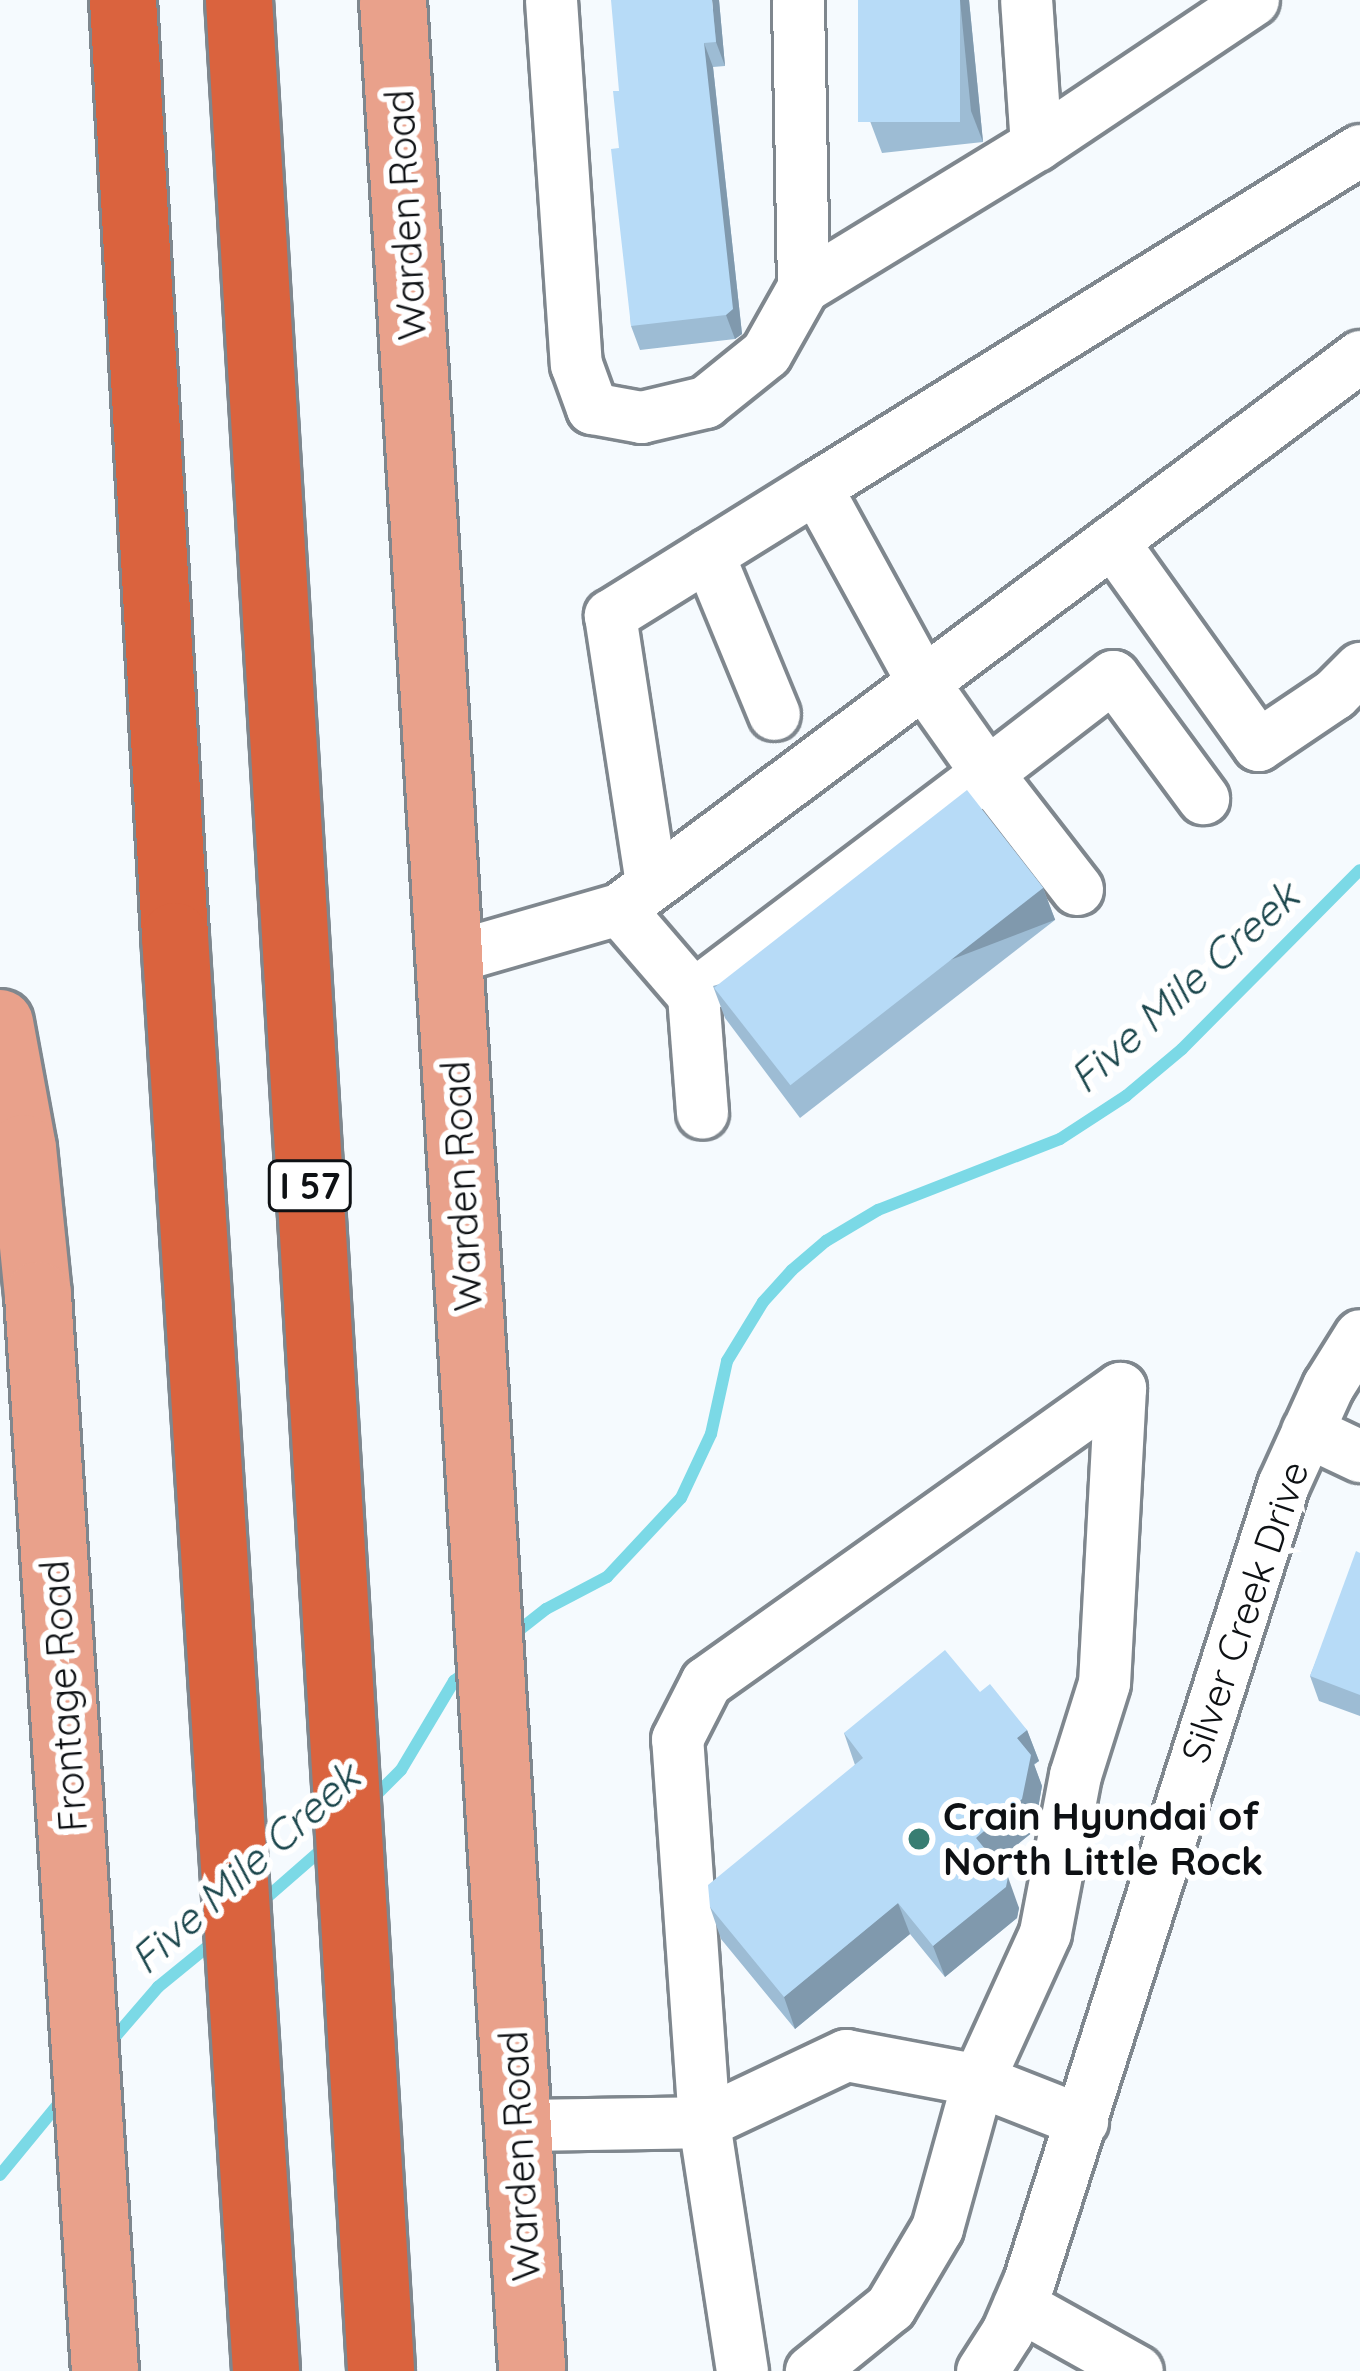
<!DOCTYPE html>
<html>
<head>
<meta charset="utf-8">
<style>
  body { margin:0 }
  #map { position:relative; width:1360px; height:2371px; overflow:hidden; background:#f5fafe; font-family:Quicksand,sans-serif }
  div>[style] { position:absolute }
  .stream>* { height:12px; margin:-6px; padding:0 6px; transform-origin:6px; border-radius:6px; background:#7bd9e6 }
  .roads { filter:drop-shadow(3px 0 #7f878e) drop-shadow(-3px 0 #7f878e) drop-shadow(0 3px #7f878e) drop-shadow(0 -3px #7f878e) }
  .minor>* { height:51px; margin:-25.5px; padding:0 25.5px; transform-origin:25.5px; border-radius:25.5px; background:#fff }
  .major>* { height:66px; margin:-33px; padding:0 33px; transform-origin:33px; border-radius:33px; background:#e9a18b }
  .highway>* { height:66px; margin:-33px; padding:0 33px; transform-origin:33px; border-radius:33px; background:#da633e }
  .wall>* { inset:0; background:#9dbcd4 }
  .shaded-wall>* { inset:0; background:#8099ad; transform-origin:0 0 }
  .building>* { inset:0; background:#b7dbf7; transform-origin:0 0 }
  .dots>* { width:33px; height:33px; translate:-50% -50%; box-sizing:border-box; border:6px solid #fff; border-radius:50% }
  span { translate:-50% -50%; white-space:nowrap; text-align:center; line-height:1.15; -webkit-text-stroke:12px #fff; paint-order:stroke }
  .shield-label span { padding:3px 9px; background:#fff; border:3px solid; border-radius:9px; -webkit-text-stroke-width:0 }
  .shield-label { font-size:36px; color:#0e1114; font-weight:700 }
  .street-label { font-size:39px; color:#0e1114 }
  .poi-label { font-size:39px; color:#0e1114; font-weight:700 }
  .left { translate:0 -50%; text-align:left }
  .water-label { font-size:42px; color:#1b464c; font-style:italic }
</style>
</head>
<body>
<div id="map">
  <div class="stream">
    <div style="left:509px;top:1638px;width:47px;rotate:-38.1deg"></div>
    <div style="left:546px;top:1609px;width:69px;rotate:-27.7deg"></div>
    <div style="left:607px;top:1577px;width:108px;rotate:-46.9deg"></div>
    <div style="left:681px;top:1498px;width:71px;rotate:-64.9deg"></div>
    <div style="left:711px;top:1434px;width:75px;rotate:-77.6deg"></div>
    <div style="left:727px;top:1361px;width:69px;rotate:-58.6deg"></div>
    <div style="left:763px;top:1302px;width:43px;rotate:-47.8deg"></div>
    <div style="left:792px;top:1270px;width:45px;rotate:-40.5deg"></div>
    <div style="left:826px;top:1241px;width:61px;rotate:-30.8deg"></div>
    <div style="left:878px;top:1210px;width:195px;rotate:-21.3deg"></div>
    <div style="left:1060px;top:1139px;width:79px;rotate:-33.1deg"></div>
    <div style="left:1126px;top:1096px;width:73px;rotate:-40deg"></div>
    <div style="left:1182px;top:1049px;width:252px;rotate:-45.2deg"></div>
    <div style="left:371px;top:1800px;width:42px;rotate:-45deg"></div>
    <div style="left:401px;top:1770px;width:104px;rotate:-59.2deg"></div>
    <div style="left:454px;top:1681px;width:20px;rotate:-37deg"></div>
    <div style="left:257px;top:1906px;width:93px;rotate:-41.1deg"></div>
    <div style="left:108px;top:2045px;width:77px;rotate:-49.2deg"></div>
    <div style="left:158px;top:1987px;width:77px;rotate:-39.2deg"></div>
    <div style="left:0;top:2175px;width:101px;rotate:-50.6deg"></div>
  </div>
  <div class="roads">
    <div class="minor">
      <div style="left:551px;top:0;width:365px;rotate:86.1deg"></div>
      <div style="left:576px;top:364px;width:47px;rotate:70deg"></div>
      <div style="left:592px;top:408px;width:50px;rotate:10.4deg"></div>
      <div style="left:641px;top:417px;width:66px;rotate:-13.2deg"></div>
      <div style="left:705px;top:402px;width:78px;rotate:-38.8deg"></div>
      <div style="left:766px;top:353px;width:76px;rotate:-60.7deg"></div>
      <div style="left:803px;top:287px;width:287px;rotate:-91deg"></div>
      <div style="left:1036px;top:145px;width:261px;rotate:-33.8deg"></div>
      <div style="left:803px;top:287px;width:273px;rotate:-31.4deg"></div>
      <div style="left:1036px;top:145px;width:145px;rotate:-93.9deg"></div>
      <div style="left:816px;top:487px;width:640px;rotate:-31.78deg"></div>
      <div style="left:1112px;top:541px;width:251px;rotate:54.4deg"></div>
      <div style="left:1258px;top:745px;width:92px;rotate:-33.9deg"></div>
      <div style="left:1334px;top:694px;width:37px;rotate:-45deg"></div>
      <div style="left:708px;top:554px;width:173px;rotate:67.6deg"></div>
      <div style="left:1077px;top:889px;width:147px;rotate:-127.8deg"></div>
      <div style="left:987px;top:773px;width:159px;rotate:-37.6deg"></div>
      <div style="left:1113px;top:676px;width:152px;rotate:53.6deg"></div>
      <div style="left:619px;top:909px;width:113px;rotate:49.3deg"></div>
      <div style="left:693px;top:995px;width:368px;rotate:-37.1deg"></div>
      <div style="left:987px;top:773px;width:113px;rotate:-125.2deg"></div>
      <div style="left:922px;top:681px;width:221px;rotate:-118.7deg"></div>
      <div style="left:816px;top:487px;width:243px;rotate:148.1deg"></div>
      <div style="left:610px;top:615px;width:272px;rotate:81.3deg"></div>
      <div style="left:449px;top:958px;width:177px;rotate:-16.1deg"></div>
      <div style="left:619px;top:909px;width:925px;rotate:-36.73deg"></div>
      <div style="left:693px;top:995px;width:118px;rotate:85.6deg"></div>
      <div style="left:1307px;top:1431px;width:59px;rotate:25.3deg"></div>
      <div style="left:518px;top:2125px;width:186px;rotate:-0.9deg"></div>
      <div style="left:704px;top:2122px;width:384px;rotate:-94deg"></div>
      <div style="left:677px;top:1739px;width:64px;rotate:-63deg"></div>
      <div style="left:706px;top:1682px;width:508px;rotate:-35.38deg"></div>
      <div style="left:1120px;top:1388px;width:295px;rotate:93.1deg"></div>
      <div style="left:1104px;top:1683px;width:96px;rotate:107.5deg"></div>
      <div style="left:1075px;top:1775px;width:161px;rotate:100.8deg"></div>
      <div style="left:1045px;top:1933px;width:162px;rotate:114.5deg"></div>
      <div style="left:978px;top:2080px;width:112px;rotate:21.5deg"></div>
      <div style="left:1019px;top:2305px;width:135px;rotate:29.2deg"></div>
      <div style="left:742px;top:2371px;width:252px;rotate:-98.7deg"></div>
      <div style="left:704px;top:2122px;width:157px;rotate:-25.3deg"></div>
      <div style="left:846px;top:2055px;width:134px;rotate:10.7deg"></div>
      <div style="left:978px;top:2080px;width:154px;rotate:105.5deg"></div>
      <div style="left:937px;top:2228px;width:92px;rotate:120.7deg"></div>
      <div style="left:890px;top:2307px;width:102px;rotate:141deg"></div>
      <div style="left:982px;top:2371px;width:46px;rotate:-57.3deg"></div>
      <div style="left:1007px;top:2332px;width:56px;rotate:-66.7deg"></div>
      <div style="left:1029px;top:2281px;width:836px;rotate:-72.3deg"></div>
      <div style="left:1283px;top:1485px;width:109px;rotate:-65.6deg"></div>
      <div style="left:1328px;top:1386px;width:60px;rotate:-57.9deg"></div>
    </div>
    <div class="major">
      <div style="left:393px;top:0;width:2375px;rotate:86.64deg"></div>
      <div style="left:0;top:1023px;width:127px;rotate:79.6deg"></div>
      <div style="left:23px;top:1148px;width:148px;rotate:84.2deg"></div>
      <div style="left:38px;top:1295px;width:1078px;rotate:86.44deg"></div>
    </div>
    <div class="highway">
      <div style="left:123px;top:0;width:937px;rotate:86.82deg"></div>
      <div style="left:175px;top:936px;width:1438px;rotate:86.37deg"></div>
      <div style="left:239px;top:0;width:2375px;rotate:86.57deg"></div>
    </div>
  </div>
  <div class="wall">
    <div style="clip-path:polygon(719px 0,725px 66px,713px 67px,742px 334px,735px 339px,640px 350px,631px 326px,619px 148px)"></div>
    <div style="clip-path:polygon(858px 0,969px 0,983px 142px,882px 153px,870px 121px)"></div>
    <div style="clip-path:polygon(1043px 888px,1055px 920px,800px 1118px,725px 1018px,713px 986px)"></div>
    <div style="clip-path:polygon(1360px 1553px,1360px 1716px,1319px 1701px,1310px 1676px)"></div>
    <div style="clip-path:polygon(980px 1692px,1027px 1730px,1039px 1761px,1034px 1765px,1042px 1786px,1034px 1831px,996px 1862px,1019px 1908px,1017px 1918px,945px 1977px,910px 1934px,795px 2029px,721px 1939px,710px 1907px,855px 1765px,844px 1733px)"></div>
  </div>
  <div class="shaded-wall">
    <div style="clip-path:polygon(712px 0,719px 0,725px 66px,716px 42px)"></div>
    <div style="clip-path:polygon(960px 0,969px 0,983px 142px,971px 111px)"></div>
    <div style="clip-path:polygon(704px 43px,713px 67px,742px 334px,735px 339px,726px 315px)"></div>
    <div style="left:1043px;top:888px;width:34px;height:323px;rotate:69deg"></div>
    <div style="clip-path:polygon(1027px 1730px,1039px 1761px,1034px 1764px,1042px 1786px,1034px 1831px,987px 1869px,976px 1838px,1017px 1738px)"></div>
    <div style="clip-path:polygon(1008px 1877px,1019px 1908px,1017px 1918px,945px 1977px,933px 1946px)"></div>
    <div style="clip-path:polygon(898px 1903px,910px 1934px,795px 2029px,784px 1997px)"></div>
  </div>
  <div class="building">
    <div style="clip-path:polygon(611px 0,712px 0,716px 42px,704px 43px,733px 309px,726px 315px,631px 326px,611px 149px,619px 148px,613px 91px,619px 91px)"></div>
    <div style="left:858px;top:0;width:102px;height:122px"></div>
    <div style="left:967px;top:790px;width:124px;height:321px;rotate:52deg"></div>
    <div style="clip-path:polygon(1356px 1551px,1360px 1553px,1360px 1695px,1310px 1676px)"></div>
    <div style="clip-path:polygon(945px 1650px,980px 1692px,990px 1684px,1027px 1730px,1017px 1738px,1031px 1755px,1022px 1799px,976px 1838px,1008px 1877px,1006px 1887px,933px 1946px,898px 1903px,784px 1997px,710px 1907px,708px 1885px,863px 1758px,844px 1733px)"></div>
  </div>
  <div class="dots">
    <div style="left:919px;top:1839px;background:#387d72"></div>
  </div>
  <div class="shield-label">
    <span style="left:310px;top:1186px">I 57</span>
  </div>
  <div class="street-label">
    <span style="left:406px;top:215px;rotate:-93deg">Warden Road</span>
    <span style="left:462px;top:1186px;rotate:-93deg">Warden Road</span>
    <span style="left:1245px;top:1612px;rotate:-71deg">Silver Creek Drive</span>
    <span style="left:64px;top:1696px;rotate:-94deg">Frontage Road</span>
    <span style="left:520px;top:2156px;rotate:-93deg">Warden Road</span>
  </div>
  <div class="poi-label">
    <span class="left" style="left:943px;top:1839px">Crain Hyundai of<br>North Little Rock</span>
  </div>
  <div class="water-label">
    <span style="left:1184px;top:987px;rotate:-42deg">Five Mile Creek</span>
    <span style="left:245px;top:1868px;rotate:-42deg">Five Mile Creek</span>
  </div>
</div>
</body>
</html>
